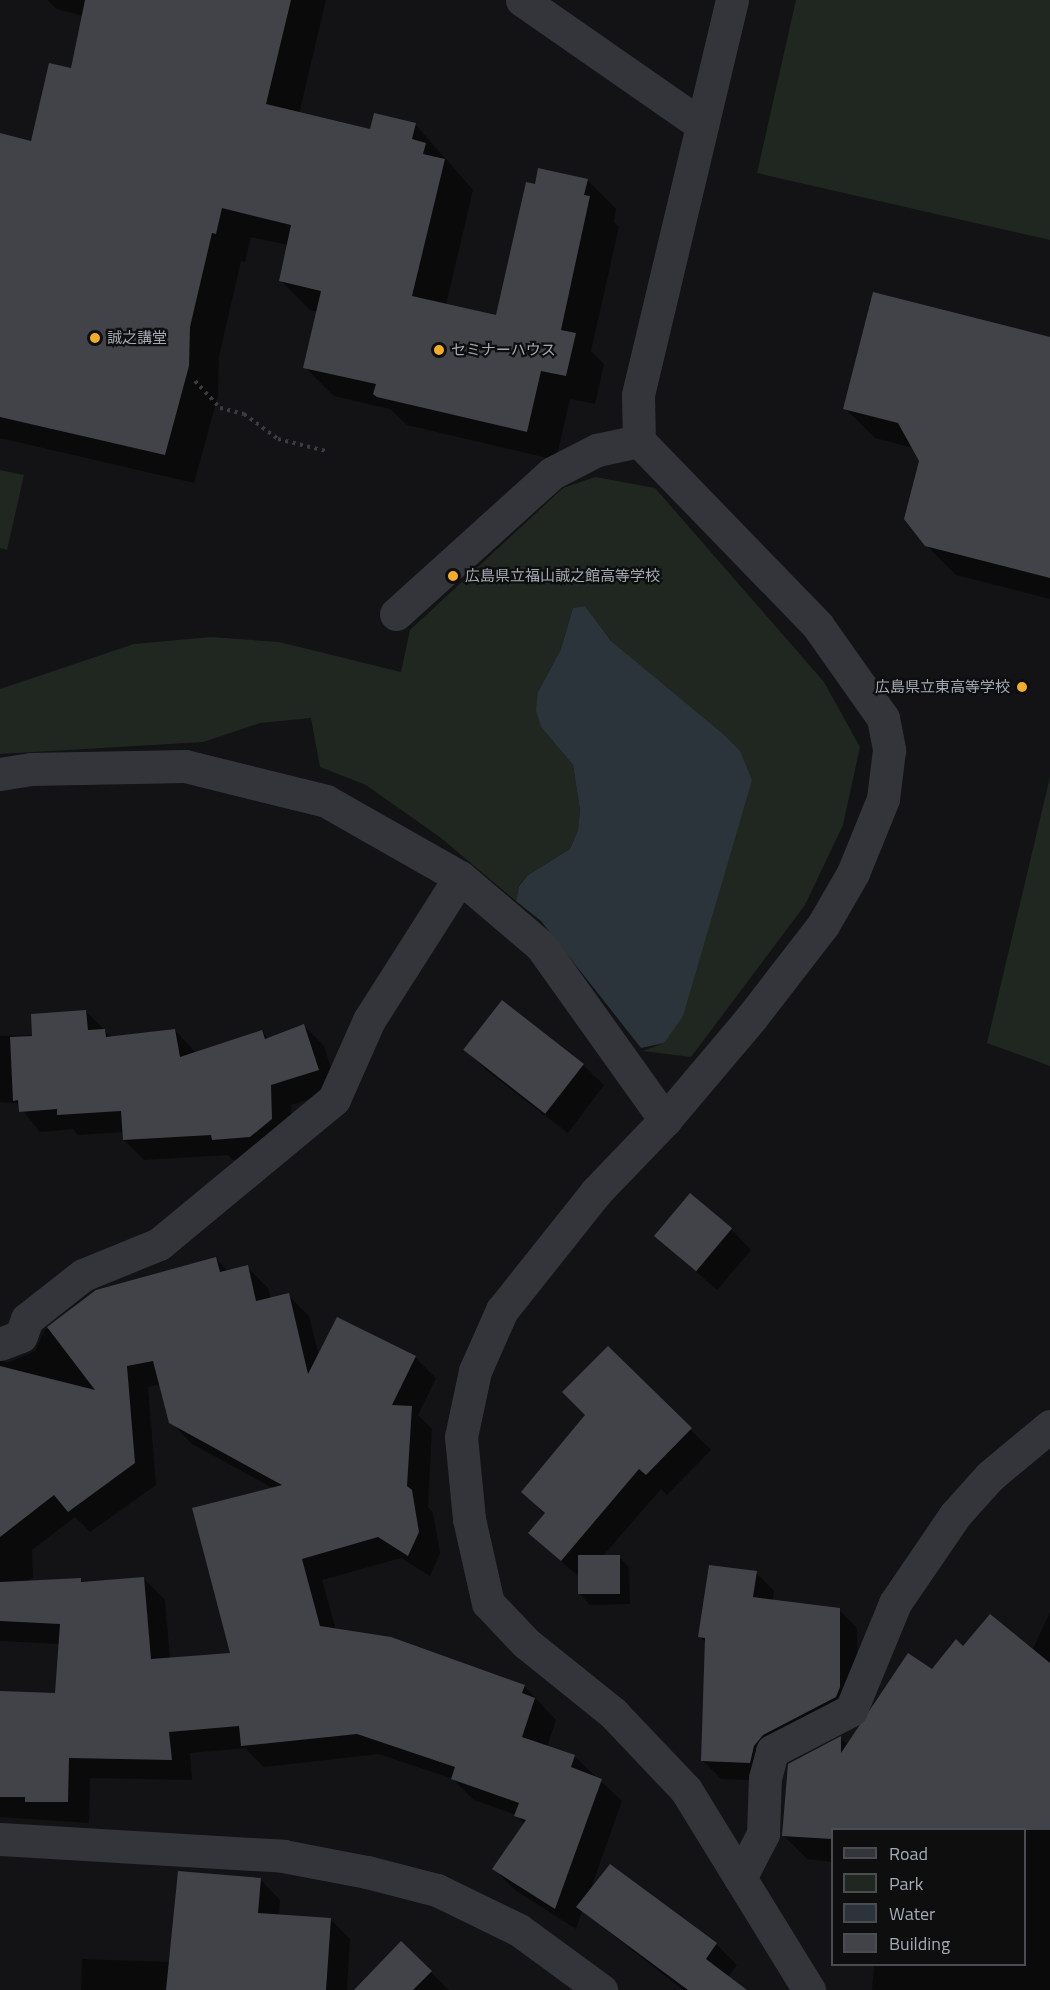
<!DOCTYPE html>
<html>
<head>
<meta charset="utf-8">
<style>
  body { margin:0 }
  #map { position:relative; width:1050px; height:1990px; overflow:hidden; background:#131315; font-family:"Titillium Web","Noto Sans JP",sans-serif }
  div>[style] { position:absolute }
  .green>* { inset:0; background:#1f2720 }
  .water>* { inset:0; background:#2b343a }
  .shadow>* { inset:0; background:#0007 }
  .building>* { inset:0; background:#424348; transform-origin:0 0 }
  .path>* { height:4px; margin-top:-2px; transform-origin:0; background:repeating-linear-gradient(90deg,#3a3c41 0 3px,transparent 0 7.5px) }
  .minor>* { height:33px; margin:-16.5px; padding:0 16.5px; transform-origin:16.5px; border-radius:16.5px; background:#34353a }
  .dots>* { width:16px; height:16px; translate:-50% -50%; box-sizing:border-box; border:3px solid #0e0e0f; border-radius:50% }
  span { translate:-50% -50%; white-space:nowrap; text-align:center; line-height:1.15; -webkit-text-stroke:4.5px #0e0e0f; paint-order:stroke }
  .poi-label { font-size:15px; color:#a4aab5 }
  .left { translate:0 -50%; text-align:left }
  .right { translate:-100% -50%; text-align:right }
  .legend { position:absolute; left:831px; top:1828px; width:195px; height:138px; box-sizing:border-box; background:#0e0e0f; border:2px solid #4a4c51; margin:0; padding:8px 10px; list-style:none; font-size:18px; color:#a4aab5 }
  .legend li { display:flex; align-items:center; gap:12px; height:30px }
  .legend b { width:30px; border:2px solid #4a4c51 }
</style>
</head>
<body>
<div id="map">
  <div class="green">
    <div style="clip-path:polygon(796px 0,1050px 0,1050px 240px,757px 173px)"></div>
    <div style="clip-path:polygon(0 470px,24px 475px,7px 550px,0 548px)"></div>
    <div style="clip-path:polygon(595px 477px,655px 488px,824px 682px,860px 747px,843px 825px,805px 905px,691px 1057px,643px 1051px,664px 1043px,740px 751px,611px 641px,585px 606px,573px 608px,561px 649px,538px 692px,541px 727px,573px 765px,580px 810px,578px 830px,570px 849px,528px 875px,519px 885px,516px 901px,441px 838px,366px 785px,320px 767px,311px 718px,260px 723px,203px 742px,0 754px,0 689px,134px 644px,211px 637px,279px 642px,401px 672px,410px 630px,563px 488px)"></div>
    <div style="clip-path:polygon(1050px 777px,1050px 1066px,987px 1043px)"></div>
  </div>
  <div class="water">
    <div style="clip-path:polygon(585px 606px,611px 641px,723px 734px,740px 751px,752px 780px,683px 1016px,664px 1043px,641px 1048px,541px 921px,516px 901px,519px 886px,528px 875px,570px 849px,578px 830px,580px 810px,573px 765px,541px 727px,536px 710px,538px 692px,561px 649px,573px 608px)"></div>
  </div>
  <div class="shadow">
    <div style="clip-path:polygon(47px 0,326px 0,299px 114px,372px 131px,415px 124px,473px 190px,446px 305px,498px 317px,536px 186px,587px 180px,616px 209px,614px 222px,619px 227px,591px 351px,604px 364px,595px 404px,570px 399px,556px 460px,407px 425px,390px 409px,334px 396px,305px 367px,318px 312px,310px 310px,281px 281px,288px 245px,251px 237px,245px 262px,241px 261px,219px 356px,218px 396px,194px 483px,0 438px,0 142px,32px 143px,72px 70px,83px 16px,57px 9px)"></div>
    <div style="clip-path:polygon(1050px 338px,1050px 599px,956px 575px,926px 545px,920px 460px,913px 448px,875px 438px,845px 408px)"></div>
    <div style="clip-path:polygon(86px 1011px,111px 1037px,175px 1030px,196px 1053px,262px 1032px,269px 1039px,304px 1026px,324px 1046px,338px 1090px,291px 1105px,292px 1139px,271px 1157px,233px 1160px,228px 1155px,144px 1160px,124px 1140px,124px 1132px,78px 1135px,73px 1129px,40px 1132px,17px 1103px,0 1102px,0 1036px,33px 1035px)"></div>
    <div style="clip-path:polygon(466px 1050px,583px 1065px,604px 1085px,568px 1133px,486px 1070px)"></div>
    <div style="clip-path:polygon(731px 1229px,751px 1250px,717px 1290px,656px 1236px)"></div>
    <div style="clip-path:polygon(evenodd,215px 1258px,229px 1272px,247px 1267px,268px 1288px,271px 1299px,288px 1295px,309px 1316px,319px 1356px,415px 1357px,436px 1378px,418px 1415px,432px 1429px,428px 1507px,433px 1513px,440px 1553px,430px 1576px,401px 1558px,322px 1580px,336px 1630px,524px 1686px,556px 1720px,547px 1747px,574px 1756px,622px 1801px,590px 1891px,610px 1866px,716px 1944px,737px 1965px,728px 1977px,745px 1990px,683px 1990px,582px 1911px,576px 1929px,515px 1890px,494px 1869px,525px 1825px,516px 1815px,474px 1800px,453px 1779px,379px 1754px,264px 1767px,245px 1748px,190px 1753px,192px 1780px,90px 1778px,89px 1823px,0 1817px,0 1693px,56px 1694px,60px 1644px,0 1641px,0 1359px,7px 1363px,35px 1351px,44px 1331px,97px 1291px,215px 1258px,161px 1384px,171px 1422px,192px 1444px,273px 1488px,232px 1654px,170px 1659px,165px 1600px,144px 1579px,25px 1583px,33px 1577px,32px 1550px,75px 1517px,90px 1532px,156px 1485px,148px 1387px,161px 1384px)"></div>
    <div style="clip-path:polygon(608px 1348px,711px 1450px,667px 1495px,661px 1489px,602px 1557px,619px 1557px,629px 1567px,630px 1604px,590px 1605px,580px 1594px,580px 1578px,530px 1533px,546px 1515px,523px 1492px,587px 1415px)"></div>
    <div style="clip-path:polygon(756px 1573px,774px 1591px,773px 1601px,839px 1610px,857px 1628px,858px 1706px,781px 1753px,768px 1781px,721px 1779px,702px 1760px,707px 1644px,700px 1637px)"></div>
    <div style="clip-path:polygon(1050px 1612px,1050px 1990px,872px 1990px,874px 1964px,1024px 1964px,1024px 1830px,832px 1830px,832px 1862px,807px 1859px,783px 1835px,789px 1765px,840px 1738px,848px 1745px,964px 1648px,1032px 1651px)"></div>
    <div style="clip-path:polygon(260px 1879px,280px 1900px,279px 1916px,330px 1919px,350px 1939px,347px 1990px,81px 1990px,82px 1959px,169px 1962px,169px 1954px)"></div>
    <div style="clip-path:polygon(401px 1943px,449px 1990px,356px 1990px)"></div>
  </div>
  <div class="building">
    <div style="clip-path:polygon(85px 0,291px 0,266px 104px,370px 129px,374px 113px,416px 123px,412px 139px,426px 143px,423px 154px,445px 159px,412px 296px,496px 315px,526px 182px,535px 184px,538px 168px,588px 179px,584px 195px,590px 196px,561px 330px,576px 333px,566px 376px,541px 371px,527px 432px,377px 397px,373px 394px,376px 384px,303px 368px,321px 291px,279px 281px,291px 225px,222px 208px,216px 234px,212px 233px,190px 327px,189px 366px,165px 455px,0 417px,0 133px,31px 141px,49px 63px,71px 68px)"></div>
    <div style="clip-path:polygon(873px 292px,1050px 337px,1050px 578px,925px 546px,904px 519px,919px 461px,898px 423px,843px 409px)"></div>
    <div style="left:502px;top:1000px;width:104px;height:63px;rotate:38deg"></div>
    <div style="clip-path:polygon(86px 1010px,88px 1030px,105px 1029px,106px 1037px,175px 1029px,180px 1057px,262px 1030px,265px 1039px,304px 1024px,319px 1070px,271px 1085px,272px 1119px,250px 1137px,212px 1140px,211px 1135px,123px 1140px,121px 1111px,57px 1115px,57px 1109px,19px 1112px,18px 1100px,13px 1101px,10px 1037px,32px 1036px,31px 1014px)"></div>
    <div style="left:690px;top:1193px;width:55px;height:56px;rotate:40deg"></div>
    <div style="clip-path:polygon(216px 1257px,220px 1272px,248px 1265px,256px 1301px,289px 1293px,308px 1374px,337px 1317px,416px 1356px,392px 1405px,412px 1406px,407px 1486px,412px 1490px,419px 1532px,408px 1556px,378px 1537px,302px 1559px,320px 1626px,391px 1637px,525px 1685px,522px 1693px,535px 1698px,522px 1737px,575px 1755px,571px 1767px,602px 1779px,555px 1909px,492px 1869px,526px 1820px,514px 1816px,519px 1803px,451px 1779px,455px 1767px,357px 1734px,241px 1746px,239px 1726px,169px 1732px,172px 1760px,69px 1758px,68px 1802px,25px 1802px,25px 1797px,0 1797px,0 1691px,55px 1693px,60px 1624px,0 1621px,0 1582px,81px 1578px,81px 1582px,144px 1577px,151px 1659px,230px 1653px,192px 1508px,282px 1485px,169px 1423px,153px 1361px,127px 1366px,135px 1463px,68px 1512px,54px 1495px,0 1537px,0 1366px,95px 1390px,47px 1327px,96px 1290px)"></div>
    <div style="clip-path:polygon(608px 1346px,692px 1428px,646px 1475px,639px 1469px,561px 1561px,528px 1533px,545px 1513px,521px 1492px,585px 1415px,562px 1392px)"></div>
    <div style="left:620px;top:1555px;width:39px;height:42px;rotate:90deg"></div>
    <div style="clip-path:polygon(709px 1565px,757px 1571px,753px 1597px,840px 1608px,840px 1687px,836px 1697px,763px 1735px,754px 1746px,750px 1763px,701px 1761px,705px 1638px,698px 1637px)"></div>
    <div style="clip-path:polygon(990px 1614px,1050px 1663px,1050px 1830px,832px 1830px,832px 1839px,782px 1836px,788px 1764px,841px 1736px,841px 1753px,908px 1653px,932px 1669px,956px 1639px,963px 1646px)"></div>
    <div style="clip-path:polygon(610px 1864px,717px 1943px,706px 1959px,747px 1990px,688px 1990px,576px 1907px)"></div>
    <div style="clip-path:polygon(178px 1871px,261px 1878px,258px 1913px,331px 1918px,326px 1990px,166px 1990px)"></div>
    <div style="clip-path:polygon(401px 1941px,432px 1971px,413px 1990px,354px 1990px)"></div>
  </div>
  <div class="path">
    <div style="left:195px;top:381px;width:37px;rotate:47deg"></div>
    <div style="left:220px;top:408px;width:25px;rotate:14deg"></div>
    <div style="left:244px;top:414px;width:42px;rotate:36.3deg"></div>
    <div style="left:278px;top:439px;width:49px;rotate:14deg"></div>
  </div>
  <div class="minor">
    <div style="left:522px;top:0;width:219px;rotate:34.8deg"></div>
    <div style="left:732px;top:0;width:406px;rotate:103.4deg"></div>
    <div style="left:638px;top:395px;width:46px;rotate:88.8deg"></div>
    <div style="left:639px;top:441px;width:257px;rotate:45.9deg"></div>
    <div style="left:818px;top:626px;width:113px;rotate:54.8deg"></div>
    <div style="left:883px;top:718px;width:33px;rotate:79deg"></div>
    <div style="left:889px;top:750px;width:49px;rotate:97deg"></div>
    <div style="left:883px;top:799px;width:80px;rotate:112.1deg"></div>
    <div style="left:853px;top:873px;width:60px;rotate:120deg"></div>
    <div style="left:823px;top:925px;width:116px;rotate:127.7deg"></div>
    <div style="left:752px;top:1017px;width:135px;rotate:130.2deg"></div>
    <div style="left:665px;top:1120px;width:100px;rotate:133.8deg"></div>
    <div style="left:596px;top:1192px;width:151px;rotate:128.5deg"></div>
    <div style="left:502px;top:1310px;width:67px;rotate:113.9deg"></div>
    <div style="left:475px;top:1371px;width:67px;rotate:102deg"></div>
    <div style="left:461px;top:1437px;width:82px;rotate:84.4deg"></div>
    <div style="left:469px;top:1519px;width:86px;rotate:77.3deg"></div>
    <div style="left:488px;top:1603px;width:55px;rotate:46.5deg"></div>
    <div style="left:526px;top:1643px;width:112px;rotate:38.8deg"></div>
    <div style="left:613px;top:1713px;width:106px;rotate:46.5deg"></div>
    <div style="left:686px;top:1790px;width:235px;rotate:58.4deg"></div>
    <div style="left:396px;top:614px;width:210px;rotate:-42.1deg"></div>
    <div style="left:552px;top:473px;width:51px;rotate:-27.1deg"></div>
    <div style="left:597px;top:450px;width:43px;rotate:-12.1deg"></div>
    <div style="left:0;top:774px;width:30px;rotate:-9deg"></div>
    <div style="left:30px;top:769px;width:155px;rotate:-1.1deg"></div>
    <div style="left:185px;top:766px;width:145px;rotate:13.9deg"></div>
    <div style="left:326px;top:801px;width:154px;rotate:29.6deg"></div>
    <div style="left:460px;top:877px;width:106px;rotate:40.4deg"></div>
    <div style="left:541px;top:946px;width:214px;rotate:54.5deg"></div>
    <div style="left:0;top:1344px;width:22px;rotate:-21deg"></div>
    <div style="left:21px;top:1336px;width:18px;rotate:-71deg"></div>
    <div style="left:27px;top:1319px;width:71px;rotate:-38.2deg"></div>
    <div style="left:83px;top:1275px;width:82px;rotate:-22.2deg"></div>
    <div style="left:159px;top:1244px;width:227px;rotate:-39.6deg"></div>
    <div style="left:334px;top:1099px;width:86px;rotate:-66.1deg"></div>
    <div style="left:369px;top:1020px;width:169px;rotate:-57.5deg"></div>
    <div style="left:0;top:1839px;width:284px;rotate:3.4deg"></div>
    <div style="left:283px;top:1856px;width:86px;rotate:10.8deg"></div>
    <div style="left:367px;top:1872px;width:72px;rotate:14.4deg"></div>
    <div style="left:437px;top:1890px;width:91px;rotate:26deg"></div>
    <div style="left:519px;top:1930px;width:102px;rotate:36.2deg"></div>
    <div style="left:740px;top:1878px;width:50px;rotate:-62.4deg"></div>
    <div style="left:763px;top:1834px;width:56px;rotate:-88deg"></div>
    <div style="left:765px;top:1778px;width:28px;rotate:-75deg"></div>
    <div style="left:772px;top:1751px;width:89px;rotate:-27.4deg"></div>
    <div style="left:851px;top:1710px;width:116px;rotate:-67.6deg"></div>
    <div style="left:895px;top:1603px;width:107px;rotate:-55.7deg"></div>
    <div style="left:955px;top:1515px;width:52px;rotate:-48.1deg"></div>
    <div style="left:990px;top:1476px;width:78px;rotate:-39.8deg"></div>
  </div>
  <div class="dots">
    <div style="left:95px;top:338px;background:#f3ad2c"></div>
    <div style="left:439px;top:350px;background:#f3ad2c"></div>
    <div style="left:453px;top:576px;background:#f3ad2c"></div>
    <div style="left:1022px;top:687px;background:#f3ad2c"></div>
  </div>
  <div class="poi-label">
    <span class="left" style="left:107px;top:338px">誠之講堂</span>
    <span class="left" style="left:451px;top:350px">セミナーハウス</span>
    <span class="left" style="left:465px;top:576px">広島県立福山誠之館高等学校</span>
    <span class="right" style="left:1010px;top:687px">広島県立東高等学校</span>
  </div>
  <ul class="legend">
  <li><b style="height:8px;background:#34353a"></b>Road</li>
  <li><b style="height:16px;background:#1f2720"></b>Park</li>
  <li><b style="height:16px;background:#2b343a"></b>Water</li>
  <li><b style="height:16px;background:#424348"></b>Building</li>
  </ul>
</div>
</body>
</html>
